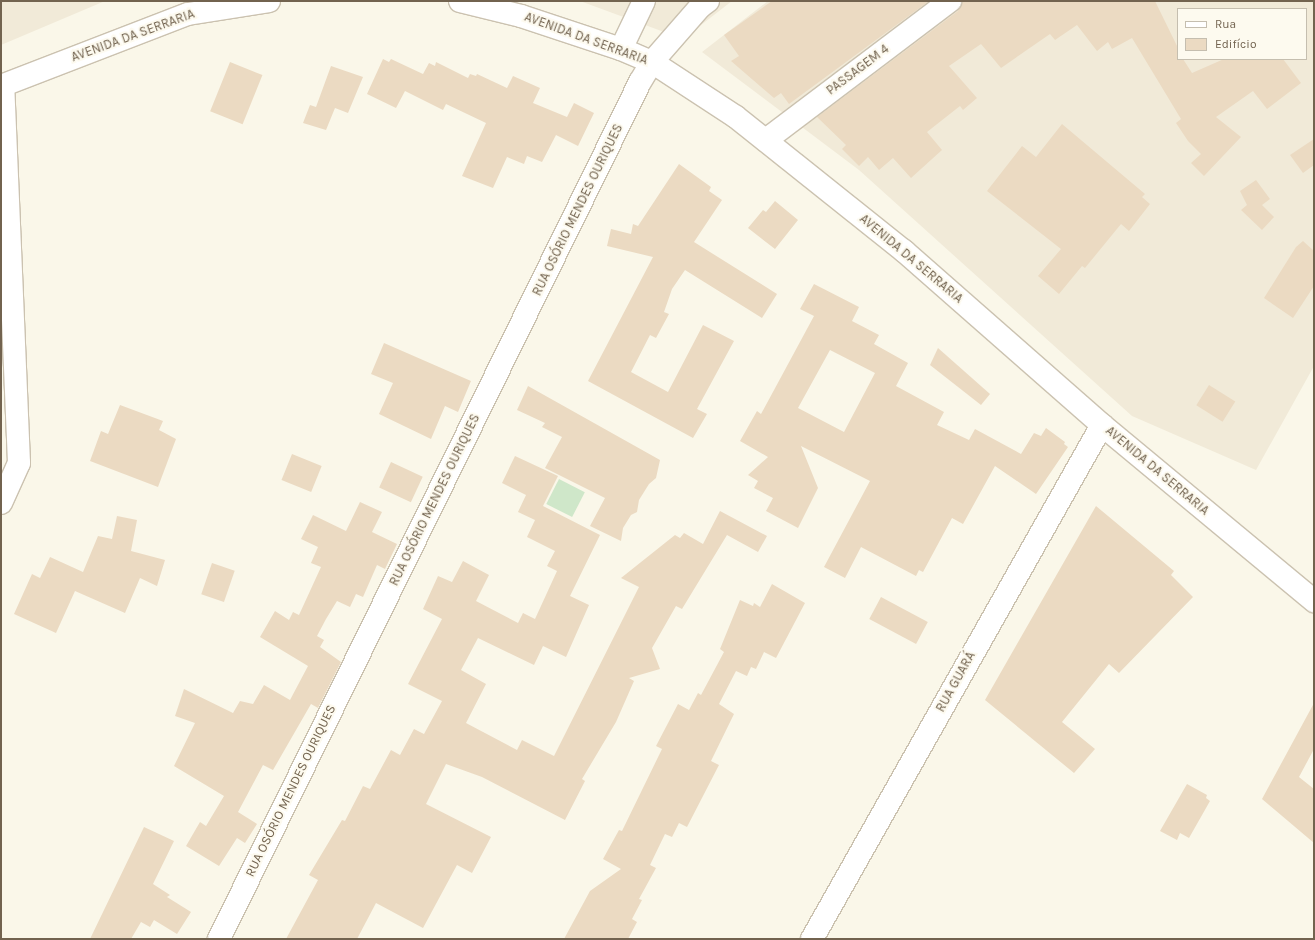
<!DOCTYPE html>
<html>
<head>
<meta charset="utf-8">
<style>
  body { margin:0 }
  #map { position:relative; width:1315px; height:940px; overflow:hidden; background:#faf7e9; font-family:Karla,sans-serif }
  div>[style] { position:absolute }
  .residential>* { inset:0; background:#f1ead8 }
  .green>* { inset:0; background:#cfe7c9; transform-origin:0 0 }
  .building>* { inset:0; background:#ebdac2; transform-origin:0 0 }
  .roads { filter:drop-shadow(1px 0 #cbc2b0) drop-shadow(-1px 0 #cbc2b0) drop-shadow(0 1px #cbc2b0) drop-shadow(0 -1px #cbc2b0) }
  .minor>* { height:22px; margin:-11px; padding:0 11px; transform-origin:11px; border-radius:11px; background:#fff }
  .secondary>* { height:22px; margin:-11px; padding:0 11px; transform-origin:11px; border-radius:11px; background:#fff }
  span { translate:-50% -50%; white-space:nowrap; text-align:center; line-height:1.15; -webkit-text-stroke:4px #fdfaef; paint-order:stroke }
  .street-label { font-size:13px; color:#72634f }
  .frame { position:absolute; inset:0; border:2px solid #72634f; pointer-events:none }
  .legend { position:absolute; left:1177px; top:8px; width:130px; height:52px; box-sizing:border-box; background:#fdfaef; border:1px solid #c5beaf; margin:0; padding:5px 7px; list-style:none; font-size:12px; color:#72634f }
  .legend li { display:flex; align-items:center; gap:8px; height:20px }
  .legend b { width:20px; border:1px solid #c5beaf }
</style>
</head>
<body>
<div id="map">
  <div class="residential">
    <div style="clip-path:polygon(1px 1px,105px 1px,1px 45px)"></div>
    <div style="clip-path:polygon(580px 1px,732px 1px,683px 39px)"></div>
    <div style="clip-path:polygon(evenodd,768px 1px,1314px 1px,1314px 366px,1256px 470px,1132px 416px,859px 170px,702px 52px,768px 1px,1178px 9px,1306px 9px,1306px 59px,1178px 59px,1178px 9px)"></div>
  </div>
  <div class="green">
    <div style="left:559px;top:479px;width:29px;height:28px;rotate:27deg"></div>
  </div>
  <div class="building">
    <div style="clip-path:polygon(772px 1px,929px 1px,789px 104px,781px 93px,774px 98px,731px 61px,739px 56px,724px 35px)"></div>
    <div style="clip-path:polygon(962px 1px,1155px 1px,1178px 48px,1178px 59px,1183px 59px,1192px 73px,1224px 59px,1283px 59px,1301px 83px,1267px 109px,1253px 91px,1216px 117px,1241px 137px,1204px 176px,1191px 163px,1201px 154px,1188px 141px,1176px 123px,1181px 119px,1132px 38px,1112px 49px,1108px 42px,1097px 51px,1077px 25px,1055px 40px,1050px 34px,1001px 68px,981px 44px,949px 66px,977px 98px,963px 110px,960px 106px,927px 132px,942px 150px,911px 178px,893px 158px,879px 170px,868px 157px,859px 166px,842px 149px,846px 145px,817px 117px,958px 11px)"></div>
    <div style="clip-path:polygon(383px 59px,389px 62px,391px 59px,423px 74px,429px 63px,435px 66px,436px 62px,468px 78px,470px 74px,476px 76px,477px 74px,507px 88px,513px 76px,540px 88px,533px 103px,567px 117px,574px 103px,594px 113px,578px 146px,556px 135px,542px 162px,527px 156px,524px 164px,507px 157px,493px 188px,462px 176px,486px 123px,446px 104px,443px 110px,405px 91px,396px 108px,367px 94px)"></div>
    <div style="left:230px;top:62px;width:35px;height:53px;rotate:22deg"></div>
    <div style="clip-path:polygon(331px 66px,363px 77px,348px 113px,335px 108px,326px 130px,303px 123px,310px 105px,316px 107px)"></div>
    <div style="clip-path:polygon(1062px 124px,1145px 194px,1142px 197px,1150px 204px,1129px 231px,1121px 224px,1085px 268px,1082px 266px,1059px 294px,1038px 276px,1061px 249px,987px 191px,1022px 146px,1036px 157px)"></div>
    <div style="clip-path:polygon(1314px 139px,1314px 165px,1303px 173px,1290px 155px)"></div>
    <div style="clip-path:polygon(679px 164px,711px 187px,709px 191px,722px 200px,694px 242px,777px 294px,762px 318px,685px 270px,672px 289px,664px 312px,669px 314px,656px 338px,650px 335px,631px 372px,668px 392px,703px 325px,734px 341px,697px 409px,707px 414px,693px 438px,588px 381px,653px 257px,607px 246px,611px 229px,631px 234px,633px 224px,638px 226px)"></div>
    <div style="clip-path:polygon(1256px 180px,1270px 199px,1262px 205px,1274px 217px,1262px 230px,1241px 210px,1247px 205px,1240px 191px)"></div>
    <div style="clip-path:polygon(775px 201px,798px 220px,775px 249px,748px 228px,763px 210px,766px 212px)"></div>
    <div style="clip-path:polygon(1303px 241px,1314px 251px,1314px 286px,1293px 318px,1264px 298px,1296px 247px)"></div>
    <div style="clip-path:polygon(evenodd,814px 284px,859px 307px,852px 321px,879px 335px,874px 344px,908px 363px,896px 386px,944px 412px,937px 425px,969px 440px,975px 429px,1021px 454px,1034px 433px,1041px 436px,1046px 428px,1065px 442px,1064px 444px,1068px 447px,1036px 494px,995px 466px,963px 524px,952px 518px,923px 572px,919px 570px,916px 576px,861px 547px,845px 578px,824px 567px,870px 481px,801px 446px,818px 488px,798px 528px,766px 511px,773px 498px,754px 488px,758px 481px,748px 475px,768px 457px,740px 441px,757px 411px,761px 414px,814px 316px,800px 309px,814px 284px,830px 350px,875px 373px,844px 432px,798px 408px,830px 350px)"></div>
    <div style="clip-path:polygon(384px 343px,471px 381px,458px 412px,445px 406px,431px 439px,379px 414px,393px 383px,371px 374px)"></div>
    <div style="clip-path:polygon(938px 348px,990px 394px,981px 405px,930px 365px)"></div>
    <div style="left:1209px;top:385px;width:31px;height:24px;rotate:32deg"></div>
    <div style="clip-path:polygon(528px 386px,660px 460px,656px 478px,649px 484px,639px 500px,637px 512px,631px 515px,623px 528px,621px 541px,590px 526px,605px 498px,545px 468px,562px 437px,542px 427px,545px 423px,517px 410px)"></div>
    <div style="clip-path:polygon(120px 405px,163px 421px,159px 430px,176px 439px,158px 487px,90px 461px,101px 431px,108px 434px)"></div>
    <div style="left:292px;top:454px;width:32px;height:28px;rotate:22deg"></div>
    <div style="clip-path:polygon(515px 456px,558px 476px,543px 506px,600px 535px,570px 596px,589px 605px,566px 657px,543px 646px,534px 665px,478px 638px,461px 670px,486px 684px,466px 723px,517px 750px,522px 740px,554px 756px,639px 587px,621px 578px,675px 535px,680px 538px,684px 533px,703px 544px,720px 511px,767px 536px,758px 552px,727px 535px,682px 609px,676px 606px,652px 648px,660px 669px,629px 678px,634px 681px,616px 722px,582px 779px,585px 781px,565px 820px,482px 777px,446px 764px,426px 804px,491px 837px,472px 873px,457px 865px,423px 928px,376px 903px,357px 939px,286px 939px,318px 880px,309px 875px,342px 820px,345px 821px,363px 786px,370px 789px,391px 750px,400px 755px,414px 729px,424px 734px,442px 701px,408px 684px,442px 619px,423px 609px,438px 576px,452px 582px,463px 561px,489px 575px,476px 601px,518px 623px,523px 613px,535px 619px,557px 571px,547px 566px,555px 551px,527px 537px,535px 520px,518px 512px,526px 495px,502px 483px)"></div>
    <div style="left:391px;top:462px;width:35px;height:28px;rotate:25deg"></div>
    <div style="clip-path:polygon(360px 502px,382px 512px,372px 532px,397px 544px,385px 569px,377px 565px,363px 597px,356px 594px,350px 607px,337px 601px,326px 619px,317px 636px,324px 640px,320px 647px,341px 662px,318px 708px,311px 704px,273px 770px,263px 765px,238px 812px,257px 824px,245px 843px,237px 838px,219px 866px,186px 846px,200px 822px,206px 826px,224px 796px,174px 766px,195px 723px,175px 716px,184px 689px,233px 713px,240px 701px,253px 704px,264px 685px,290px 700px,308px 666px,260px 637px,275px 611px,289px 620px,293px 612px,299px 615px,321px 567px,311px 563px,318px 547px,301px 539px,313px 515px,346px 531px)"></div>
    <div style="clip-path:polygon(1096px 506px,1174px 571px,1171px 575px,1193px 597px,1119px 673px,1109px 664px,1062px 722px,1095px 749px,1074px 773px,985px 700px)"></div>
    <div style="clip-path:polygon(117px 516px,137px 520px,131px 551px,165px 560px,157px 586px,140px 578px,125px 613px,75px 591px,56px 633px,14px 614px,32px 574px,40px 578px,50px 557px,83px 572px,98px 536px,112px 539px)"></div>
    <div style="left:212px;top:563px;width:24px;height:33px;rotate:19deg"></div>
    <div style="clip-path:polygon(772px 584px,805px 603px,776px 658px,764px 652px,756px 669px,751px 667px,747px 676px,736px 671px,719px 704px,734px 714px,711px 761px,719px 765px,687px 827px,679px 823px,672px 837px,665px 834px,650px 865px,656px 868px,639px 899px,642px 900px,632px 919px,637px 922px,628px 939px,564px 939px,590px 891px,621px 869px,603px 859px,619px 830px,622px 831px,662px 749px,656px 746px,678px 704px,689px 710px,698px 693px,701px 695px,724px 652px,720px 649px,740px 600px,753px 606px,754px 603px,760px 607px)"></div>
    <div style="left:881px;top:597px;width:53px;height:25px;rotate:28deg"></div>
    <div style="clip-path:polygon(1314px 703px,1314px 749px,1299px 777px,1314px 789px,1314px 843px,1262px 799px)"></div>
    <div style="clip-path:polygon(1187px 784px,1207px 795px,1206px 798px,1210px 801px,1189px 838px,1180px 833px,1177px 840px,1160px 831px)"></div>
    <div style="clip-path:polygon(144px 827px,174px 841px,153px 884px,170px 895px,167px 897px,191px 912px,177px 934px,154px 920px,150px 927px,141px 922px,131px 939px,90px 939px)"></div>
  </div>
  <div class="roads">
    <div class="minor">
      <div style="left:621px;top:49px;width:53px;rotate:-64.4deg"></div>
      <div style="left:766px;top:140px;width:231px;rotate:-37.1deg"></div>
      <div style="left:1px;top:503px;width:44px;rotate:-65.8deg"></div>
      <div style="left:19px;top:463px;width:378px;rotate:-92.4deg"></div>
      <div style="left:219px;top:939px;width:955px;rotate:-63.84deg"></div>
      <div style="left:640px;top:82px;width:23px;rotate:-59deg"></div>
      <div style="left:652px;top:62px;width:73px;rotate:-48.9deg"></div>
      <div style="left:700px;top:7px;width:10px;rotate:-37deg"></div>
      <div style="left:812px;top:939px;width:590px;rotate:-60.57deg"></div>
    </div>
    <div class="secondary">
      <div style="left:460px;top:1px;width:63px;rotate:13.8deg"></div>
      <div style="left:521px;top:16px;width:105px;rotate:18.3deg"></div>
      <div style="left:621px;top:49px;width:34px;rotate:23deg"></div>
      <div style="left:652px;top:62px;width:100px;rotate:33.2deg"></div>
      <div style="left:736px;top:117px;width:215px;rotate:38.6deg"></div>
      <div style="left:904px;top:251px;width:264px;rotate:41.3deg"></div>
      <div style="left:1102px;top:425px;width:276px;rotate:39.7deg"></div>
      <div style="left:1px;top:86px;width:200px;rotate:-21.1deg"></div>
      <div style="left:188px;top:14px;width:82px;rotate:-9.1deg"></div>
    </div>
  </div>
  <div class="street-label">
    <span style="left:133px;top:36px;rotate:-20deg">AVENIDA DA SERRARIA</span>
    <span style="left:586px;top:39px;rotate:20deg">AVENIDA DA SERRARIA</span>
    <span style="left:858px;top:70px;rotate:-37deg">PASSAGEM 4</span>
    <span style="left:578px;top:210px;rotate:-64deg">RUA OSÓRIO MENDES OURIQUES</span>
    <span style="left:911px;top:259px;rotate:40deg">AVENIDA DA SERRARIA</span>
    <span style="left:1157px;top:471px;rotate:40deg">AVENIDA DA SERRARIA</span>
    <span style="left:435px;top:500px;rotate:-64deg">RUA OSÓRIO MENDES OURIQUES</span>
    <span style="left:956px;top:682px;rotate:-61deg">RUA GUARÁ</span>
    <span style="left:291px;top:791px;rotate:-64deg">RUA OSÓRIO MENDES OURIQUES</span>
  </div>
  <div class="frame"></div>
  <ul class="legend">
  <li><b style="height:5px;background:#fff"></b>Rua</li>
  <li><b style="height:11px;background:#ebdac2"></b>Edifício</li>
  </ul>
</div>
</body>
</html>
